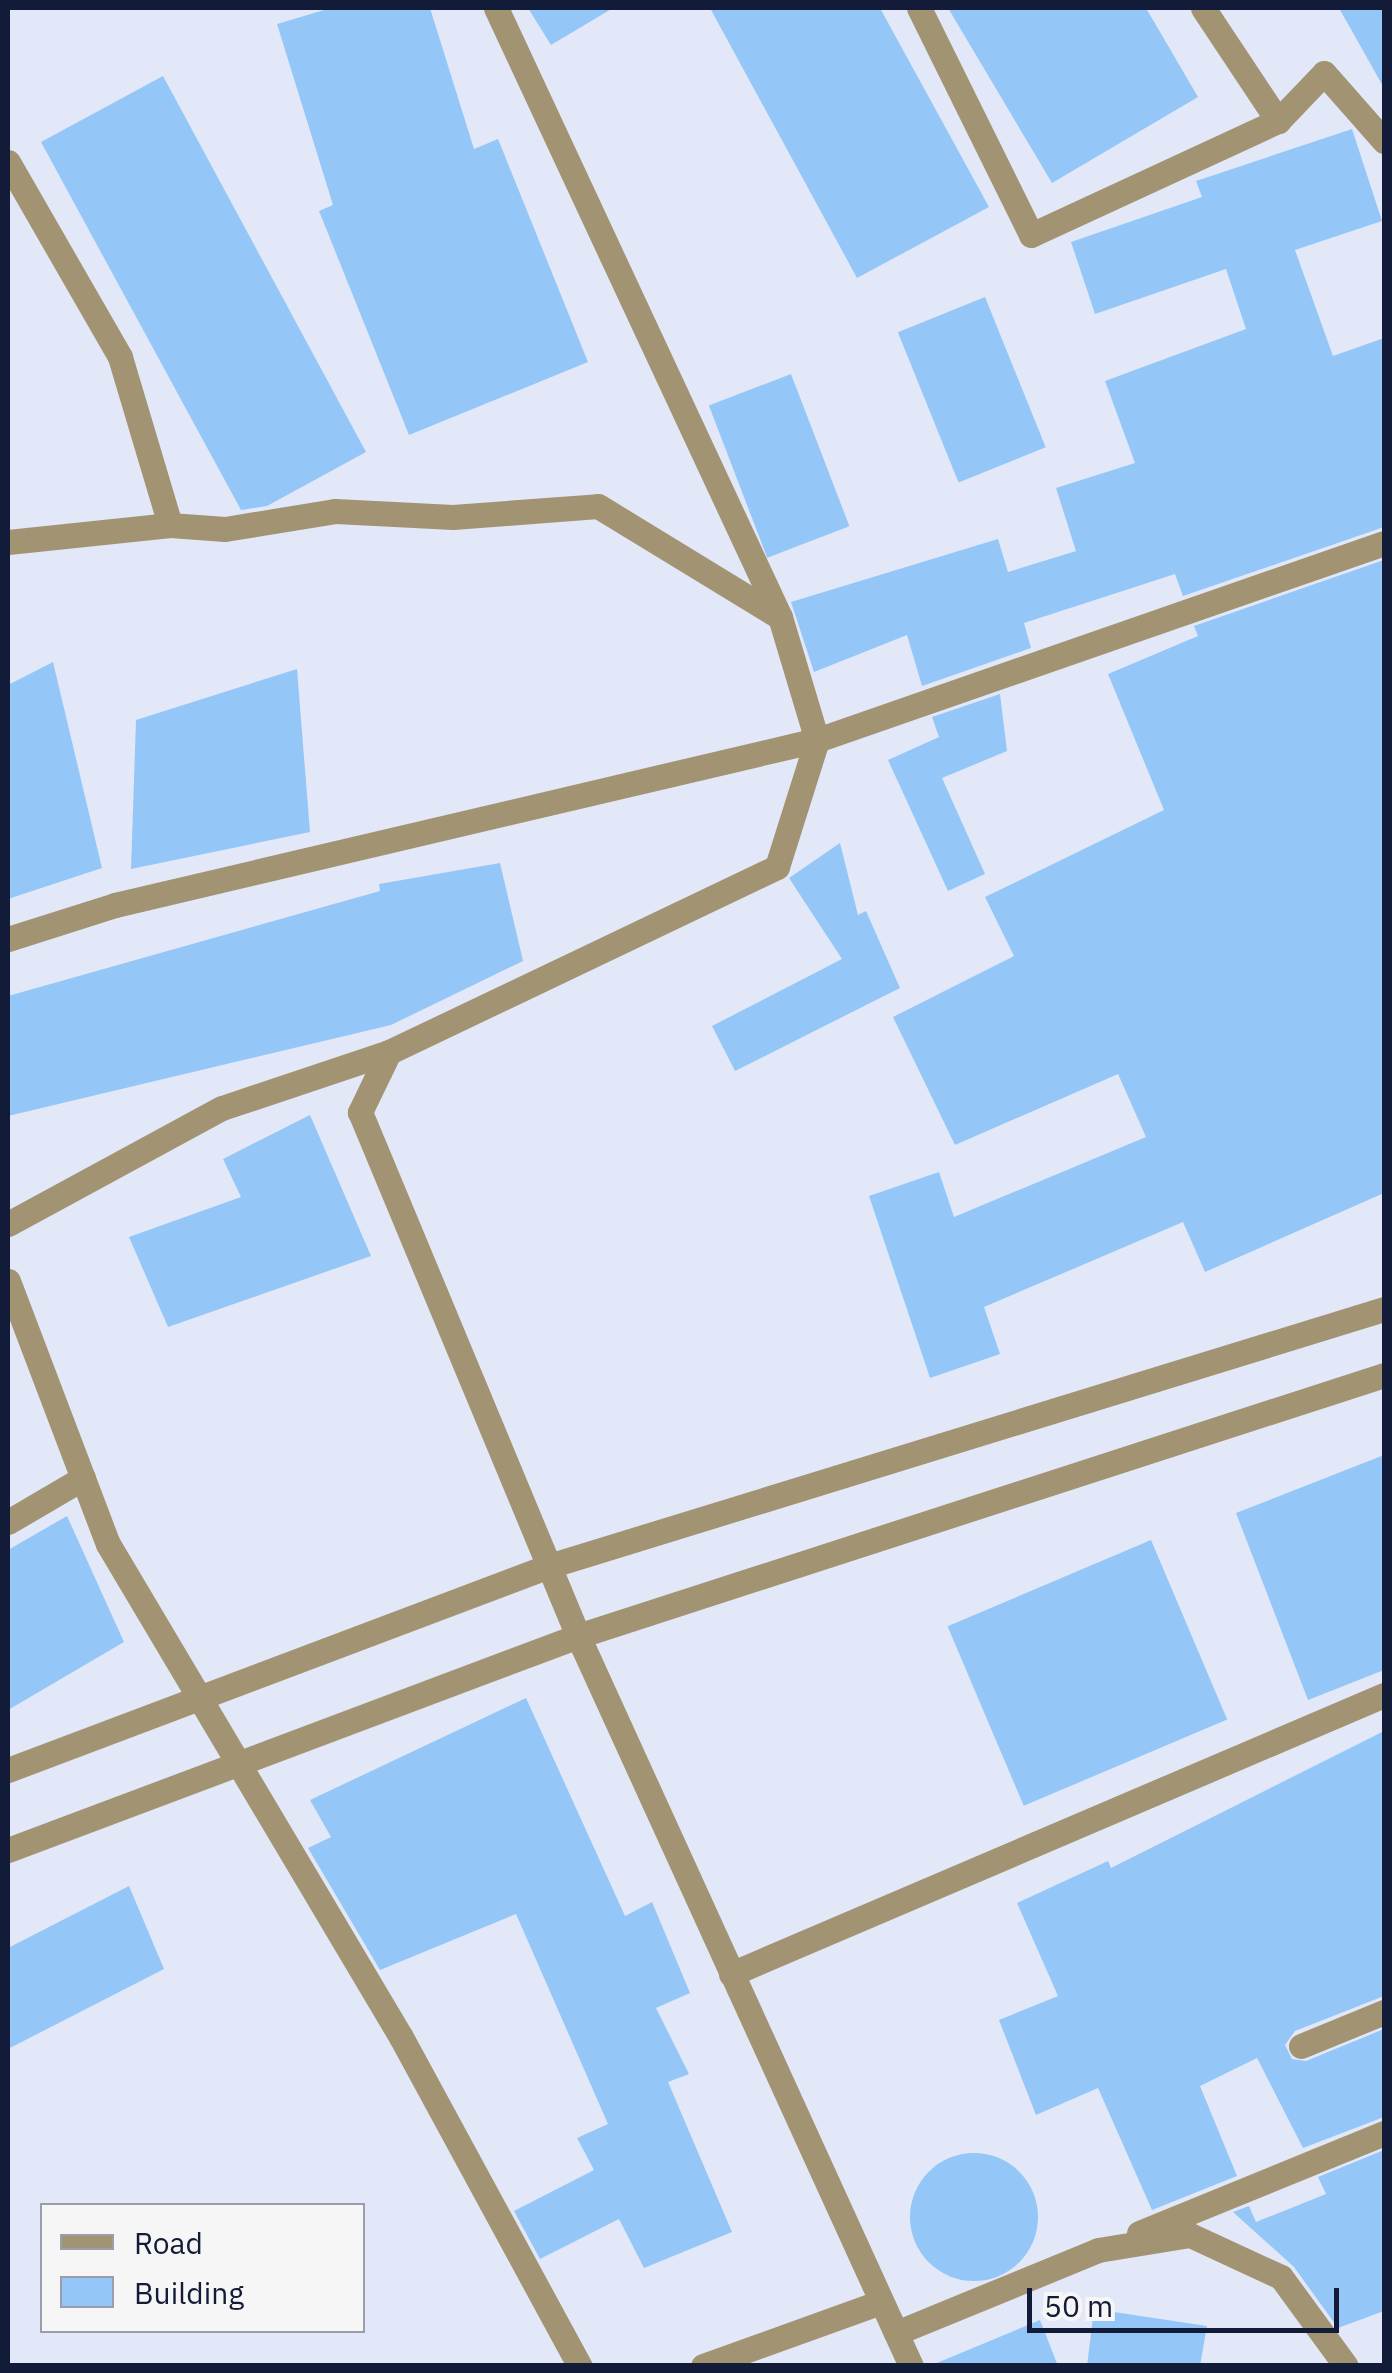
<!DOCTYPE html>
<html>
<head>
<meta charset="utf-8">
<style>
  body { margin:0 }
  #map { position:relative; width:1392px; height:2373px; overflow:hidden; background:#e2e8f8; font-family:"IBM Plex Sans",sans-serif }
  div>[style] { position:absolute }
  .building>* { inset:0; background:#94c7f7; transform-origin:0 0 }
  .round { border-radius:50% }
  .minor>* { height:25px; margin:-12.5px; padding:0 12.5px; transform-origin:12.5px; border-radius:12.5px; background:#a29473 }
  span { translate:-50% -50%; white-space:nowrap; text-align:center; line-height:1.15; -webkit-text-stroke:10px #f6f6f6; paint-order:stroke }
  .frame { position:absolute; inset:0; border:10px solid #121b37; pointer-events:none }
  .legend { position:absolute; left:40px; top:2203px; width:325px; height:130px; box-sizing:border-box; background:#f6f6f6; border:2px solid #9b9eaa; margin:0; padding:12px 18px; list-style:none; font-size:30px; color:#121b37 }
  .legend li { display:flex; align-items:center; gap:20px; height:50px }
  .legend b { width:50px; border:2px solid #9b9eaa }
  .scale { position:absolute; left:1027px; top:2288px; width:312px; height:45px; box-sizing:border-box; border:5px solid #121b37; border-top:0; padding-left:12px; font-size:30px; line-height:35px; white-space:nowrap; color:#121b37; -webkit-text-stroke:8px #f6f6f6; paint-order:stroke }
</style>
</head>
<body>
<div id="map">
  <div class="building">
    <div style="clip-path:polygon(331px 8px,430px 8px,474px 149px,498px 139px,588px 362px,409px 435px,319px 211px,333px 205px,277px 24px)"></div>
    <div style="clip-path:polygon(528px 8px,613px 8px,551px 45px)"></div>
    <div style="clip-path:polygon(710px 8px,880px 8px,989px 207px,857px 278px)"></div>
    <div style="clip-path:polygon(948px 8px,1146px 8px,1198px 97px,1052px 183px)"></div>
    <div style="clip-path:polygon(1339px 8px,1384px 8px,1384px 88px)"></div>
    <div style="clip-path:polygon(163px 76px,366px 452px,267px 506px,241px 510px,41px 142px)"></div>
    <div style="clip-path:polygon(1352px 129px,1382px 221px,1295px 250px,1333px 356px,1384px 338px,1384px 527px,1183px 596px,1175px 574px,1024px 623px,1031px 648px,922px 686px,907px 635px,814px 672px,791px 602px,998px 539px,1008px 572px,1076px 551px,1056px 488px,1135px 463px,1105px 381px,1246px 329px,1226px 269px,1095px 314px,1071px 242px,1202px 197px,1196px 181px)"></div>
    <div style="left:985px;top:297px;width:162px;height:94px;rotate:68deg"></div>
    <div style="left:791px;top:374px;width:163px;height:88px;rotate:69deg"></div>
    <div style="clip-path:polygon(1384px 560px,1384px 1193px,1205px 1272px,1183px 1222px,984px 1307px,1000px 1354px,930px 1378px,869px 1196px,939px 1172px,954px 1217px,1146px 1137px,1118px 1074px,955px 1145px,893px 1017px,1014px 956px,985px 897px,1164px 810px,1108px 674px,1198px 636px,1194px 626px)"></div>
    <div style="clip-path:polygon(53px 662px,102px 868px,8px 899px,8px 685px)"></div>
    <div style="clip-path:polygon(297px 669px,310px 832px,131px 869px,136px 720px)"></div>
    <div style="clip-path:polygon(1000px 694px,1007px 751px,942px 778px,985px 874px,948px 891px,888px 760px,939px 737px,932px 717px)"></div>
    <div style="clip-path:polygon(840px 843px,858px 915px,866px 911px,900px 988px,735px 1071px,712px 1026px,842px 959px,789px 878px)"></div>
    <div style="clip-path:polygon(500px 863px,523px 961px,391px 1025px,8px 1116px,8px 996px,380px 891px,379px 884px)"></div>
    <div style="clip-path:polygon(310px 1115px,371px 1256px,168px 1327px,129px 1237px,241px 1197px,223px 1159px)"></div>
    <div style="clip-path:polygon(1384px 1455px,1384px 1670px,1308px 1700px,1236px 1513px)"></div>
    <div style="clip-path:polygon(67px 1516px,124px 1642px,8px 1710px,8px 1550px)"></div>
    <div style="left:1151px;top:1540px;width:195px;height:221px;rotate:67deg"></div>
    <div style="clip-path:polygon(526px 1698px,625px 1916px,652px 1902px,690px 1993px,656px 2008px,689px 2074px,668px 2082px,732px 2232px,644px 2268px,619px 2219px,540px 2259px,514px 2211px,594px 2170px,577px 2138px,608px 2124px,516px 1914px,380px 1970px,308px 1848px,331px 1837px,310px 1800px)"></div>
    <div style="clip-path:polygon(1384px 1731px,1384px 1996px,1295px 2031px,1285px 2045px,1292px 2059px,1306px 2061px,1384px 2029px,1384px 2117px,1303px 2148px,1257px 2058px,1200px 2086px,1237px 2176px,1152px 2210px,1098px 2088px,1036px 2115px,999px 2020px,1058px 1996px,1017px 1903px,1108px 1861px,1111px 1868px)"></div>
    <div style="clip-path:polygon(129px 1886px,164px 1969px,8px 2049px,8px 1948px)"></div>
    <div style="clip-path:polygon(1384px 2150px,1384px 2311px,1338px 2328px,1294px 2267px,1233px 2212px,1249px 2206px,1256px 2222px,1326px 2194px,1318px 2177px)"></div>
    <div class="round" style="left:910px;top:2153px;width:128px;height:128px"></div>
    <div style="clip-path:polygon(1094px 2309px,1207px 2326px,1200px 2366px,1087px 2366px)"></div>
    <div style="clip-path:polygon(1040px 2320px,1058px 2366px,932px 2366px,932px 2365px)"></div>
  </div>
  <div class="minor">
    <div style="left:496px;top:8px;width:672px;rotate:65deg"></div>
    <div style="left:780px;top:617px;width:128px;rotate:73.3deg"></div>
    <div style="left:817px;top:740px;width:133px;rotate:107.5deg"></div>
    <div style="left:777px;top:867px;width:430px;rotate:154.5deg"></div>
    <div style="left:389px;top:1052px;width:67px;rotate:115.8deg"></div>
    <div style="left:360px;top:1112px;width:568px;rotate:67.41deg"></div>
    <div style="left:578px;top:1636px;width:802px;rotate:65.48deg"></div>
    <div style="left:919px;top:8px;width:253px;rotate:63.7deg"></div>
    <div style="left:1031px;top:235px;width:272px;rotate:-24.8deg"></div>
    <div style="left:1278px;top:121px;width:66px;rotate:-46.2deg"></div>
    <div style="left:1324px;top:73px;width:91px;rotate:48.6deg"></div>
    <div style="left:1203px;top:8px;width:136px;rotate:56.4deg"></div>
    <div style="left:8px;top:162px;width:225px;rotate:60.1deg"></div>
    <div style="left:120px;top:357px;width:175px;rotate:73.4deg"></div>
    <div style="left:8px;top:542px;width:163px;rotate:-6deg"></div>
    <div style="left:170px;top:525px;width:55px;rotate:4.2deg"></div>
    <div style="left:225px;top:529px;width:111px;rotate:-9.3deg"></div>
    <div style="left:335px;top:511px;width:118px;rotate:2.9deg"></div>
    <div style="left:453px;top:517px;width:145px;rotate:-4.3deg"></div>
    <div style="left:598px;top:506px;width:213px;rotate:31.4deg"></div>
    <div style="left:8px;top:939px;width:112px;rotate:-17.6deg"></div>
    <div style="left:115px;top:905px;width:721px;rotate:-13.23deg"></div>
    <div style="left:817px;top:740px;width:600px;rotate:-19.16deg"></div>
    <div style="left:8px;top:1224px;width:243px;rotate:-28.5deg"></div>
    <div style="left:222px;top:1108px;width:176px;rotate:-18.5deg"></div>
    <div style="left:8px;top:1281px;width:281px;rotate:69.2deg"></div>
    <div style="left:108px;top:1544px;width:573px;rotate:59.28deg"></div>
    <div style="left:401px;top:2037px;width:375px;rotate:61.5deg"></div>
    <div style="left:8px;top:1522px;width:87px;rotate:-30.4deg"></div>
    <div style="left:8px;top:1770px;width:578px;rotate:-20.66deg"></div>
    <div style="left:549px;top:1566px;width:874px;rotate:-17.11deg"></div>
    <div style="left:8px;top:1850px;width:609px;rotate:-20.58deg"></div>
    <div style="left:578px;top:1636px;width:847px;rotate:-17.94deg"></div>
    <div style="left:731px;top:1974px;width:710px;rotate:-23.14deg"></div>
    <div style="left:1301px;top:2046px;width:90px;rotate:-22.3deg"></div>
    <div style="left:1139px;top:2233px;width:265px;rotate:-22.2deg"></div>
    <div style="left:896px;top:2333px;width:218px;rotate:-22.3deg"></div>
    <div style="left:1098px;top:2250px;width:93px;rotate:-9.3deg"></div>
    <div style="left:1190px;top:2235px;width:100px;rotate:24.8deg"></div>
    <div style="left:1281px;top:2277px;width:110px;rotate:53.9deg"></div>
    <div style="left:703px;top:2366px;width:189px;rotate:-19.8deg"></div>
  </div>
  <div class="frame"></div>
  <ul class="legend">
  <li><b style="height:12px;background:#a29473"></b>Road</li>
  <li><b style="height:28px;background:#94c7f7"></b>Building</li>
  </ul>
  <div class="scale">50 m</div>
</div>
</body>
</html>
